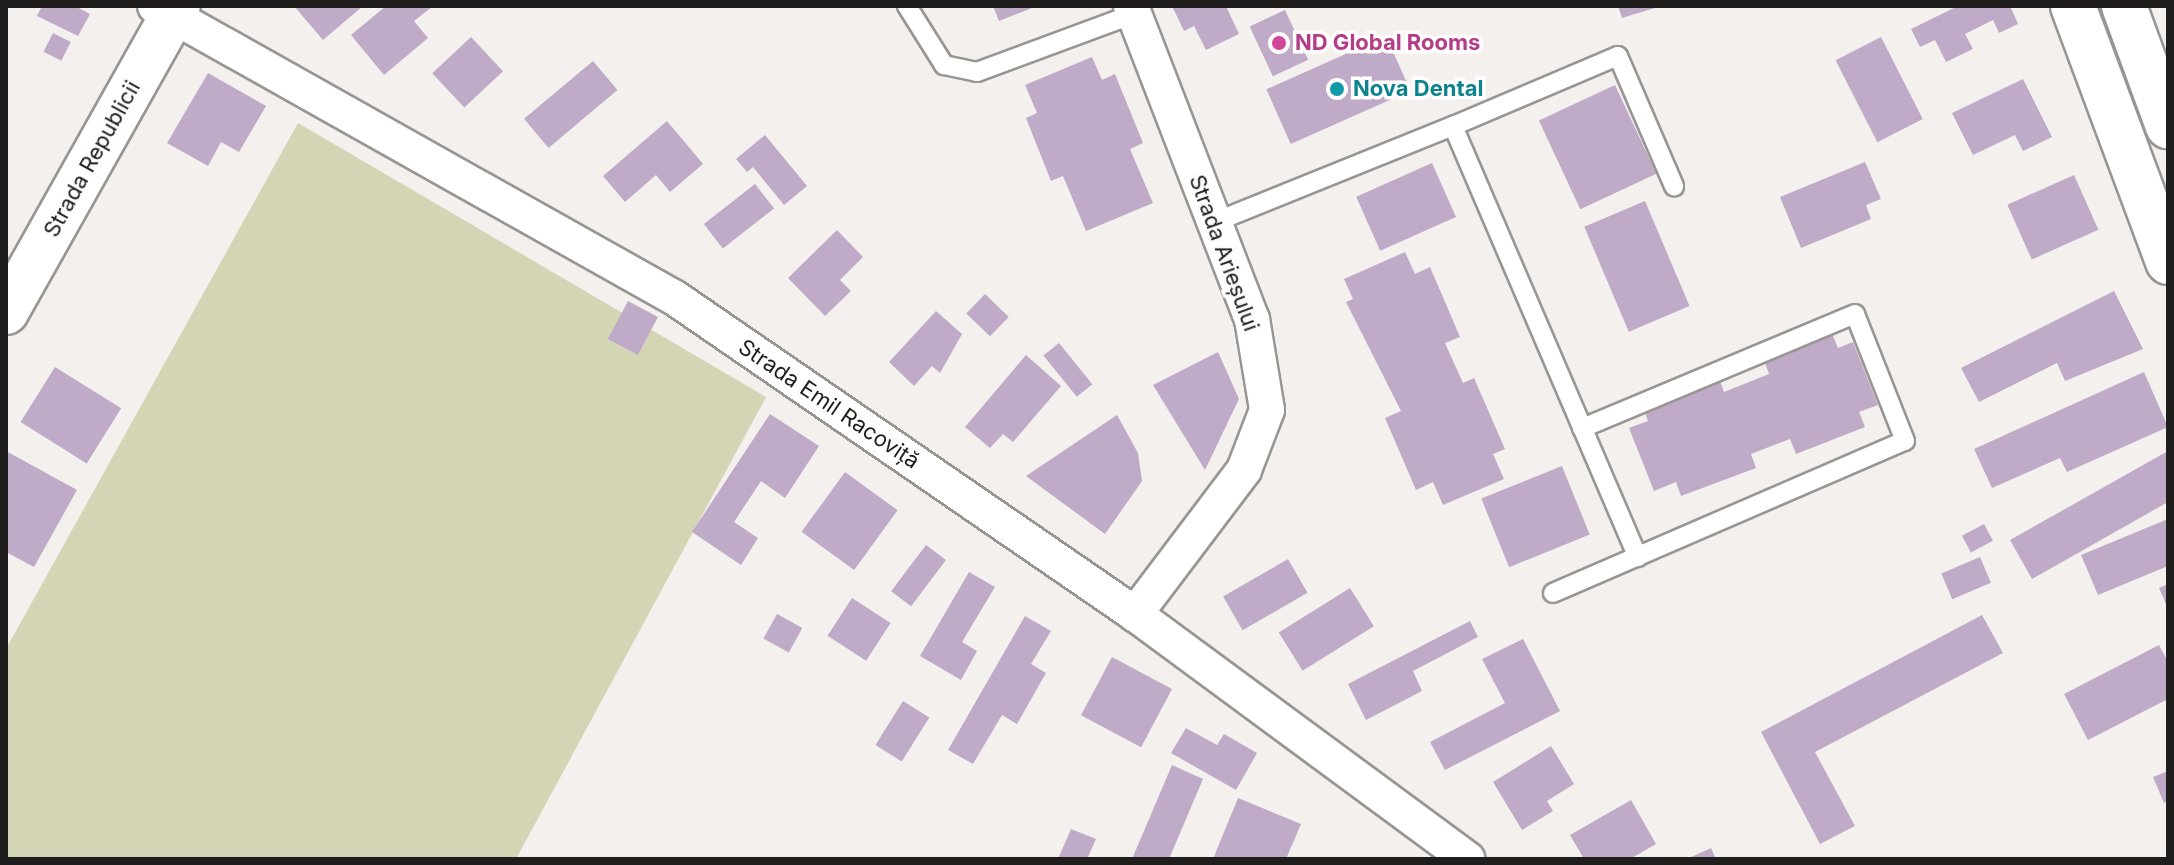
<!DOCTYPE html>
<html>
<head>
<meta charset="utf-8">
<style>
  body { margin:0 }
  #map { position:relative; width:2174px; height:865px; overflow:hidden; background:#f3f0ed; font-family:Inter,sans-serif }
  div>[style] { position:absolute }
  .green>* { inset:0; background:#d3d5b4 }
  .building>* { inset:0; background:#bfabc8; transform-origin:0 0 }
  .roads { filter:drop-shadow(2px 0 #989593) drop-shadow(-2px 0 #989593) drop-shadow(0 2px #989593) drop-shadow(0 -2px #989593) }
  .service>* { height:18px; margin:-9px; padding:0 9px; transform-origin:9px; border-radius:9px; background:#fff }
  .minor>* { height:34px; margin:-17px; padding:0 17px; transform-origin:17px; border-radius:17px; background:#fff }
  .secondary>* { height:44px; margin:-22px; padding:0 22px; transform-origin:22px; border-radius:22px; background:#fff }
  .primary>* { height:44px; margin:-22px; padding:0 22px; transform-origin:22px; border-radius:22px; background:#fff }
  .dots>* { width:22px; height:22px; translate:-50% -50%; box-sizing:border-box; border:4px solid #fffdfd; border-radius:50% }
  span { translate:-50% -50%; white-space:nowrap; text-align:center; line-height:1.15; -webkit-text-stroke:7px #fffdfd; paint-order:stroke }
  .hotel-label { font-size:22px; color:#b23c85; font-weight:700 }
  .left { translate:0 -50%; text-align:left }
  .culture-label { font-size:22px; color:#0d838f; font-weight:700 }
  .street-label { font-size:22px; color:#1f1e1d }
  .frame { position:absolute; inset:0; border:8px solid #1f1e1d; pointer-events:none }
</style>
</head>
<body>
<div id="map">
  <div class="green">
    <div style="clip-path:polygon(298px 123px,766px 397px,516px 859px,6px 859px,6px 649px)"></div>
  </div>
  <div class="building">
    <div style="clip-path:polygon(42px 6px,75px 6px,90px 14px,78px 36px,37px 16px)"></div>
    <div style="clip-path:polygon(294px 6px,363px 6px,323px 40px)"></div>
    <div style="clip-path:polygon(386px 6px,433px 6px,414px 21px,428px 38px,384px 75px,351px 35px)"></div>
    <div style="clip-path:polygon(993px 6px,1037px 6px,999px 21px)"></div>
    <div style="clip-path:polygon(1172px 6px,1226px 6px,1239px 34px,1206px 50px,1194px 26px,1184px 31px)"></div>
    <div style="clip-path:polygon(1618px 6px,1658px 6px,1658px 7px,1622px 18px)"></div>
    <div style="clip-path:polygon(1958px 6px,2010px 6px,2018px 24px,1999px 33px,1993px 20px,1965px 34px,1973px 49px,1946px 62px,1935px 40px,1920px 47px,1911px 29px)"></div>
    <div style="left:1285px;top:10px;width:55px;height:39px;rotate:65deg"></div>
    <div style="left:53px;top:33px;width:20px;height:21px;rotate:27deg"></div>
    <div style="left:1386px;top:36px;width:60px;height:131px;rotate:66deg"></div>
    <div style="left:471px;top:37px;width:47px;height:53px;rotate:47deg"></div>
    <div style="left:1881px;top:37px;width:92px;height:51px;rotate:63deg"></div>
    <div style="clip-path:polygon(1092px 57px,1102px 80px,1115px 74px,1143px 143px,1130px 149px,1153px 203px,1086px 231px,1063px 176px,1051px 181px,1026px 118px,1037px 113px,1025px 85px)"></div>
    <div style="left:593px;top:61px;width:38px;height:90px;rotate:50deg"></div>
    <div style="clip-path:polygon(208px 73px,266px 106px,239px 152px,221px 142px,208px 166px,167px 143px)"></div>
    <div style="clip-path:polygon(2023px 79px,2052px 137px,2023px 151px,2015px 135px,1973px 155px,1952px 113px)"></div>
    <div style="left:1615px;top:85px;width:98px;height:84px;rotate:65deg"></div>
    <div style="clip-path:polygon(667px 121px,703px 164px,670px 192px,656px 175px,625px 202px,603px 176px)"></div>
    <div style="clip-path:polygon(765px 135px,807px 186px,784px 205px,753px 167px,747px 172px,736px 159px)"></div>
    <div style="clip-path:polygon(1865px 162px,1881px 199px,1866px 205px,1871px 219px,1801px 248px,1780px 197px)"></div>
    <div style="left:1432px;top:163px;width:59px;height:83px;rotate:66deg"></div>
    <div style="left:2074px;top:175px;width:60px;height:73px;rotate:66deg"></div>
    <div style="left:755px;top:184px;width:31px;height:65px;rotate:52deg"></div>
    <div style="left:1645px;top:201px;width:114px;height:66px;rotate:67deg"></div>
    <div style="clip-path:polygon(837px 230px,863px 257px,840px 280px,851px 291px,825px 316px,788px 278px)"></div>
    <div style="clip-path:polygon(1405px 252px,1415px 274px,1430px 267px,1460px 337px,1445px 343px,1463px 383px,1474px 378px,1505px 449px,1493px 454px,1504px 479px,1443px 505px,1433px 482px,1416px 490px,1385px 418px,1401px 411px,1346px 302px,1353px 299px,1344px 279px)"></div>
    <div style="clip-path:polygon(2114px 291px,2143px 349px,2065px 381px,2057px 363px,1979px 402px,1961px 368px)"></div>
    <div style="left:985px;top:294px;width:33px;height:27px;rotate:44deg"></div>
    <div style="left:628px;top:301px;width:34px;height:43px;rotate:28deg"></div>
    <div style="clip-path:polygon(936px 311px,962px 334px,940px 373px,932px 366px,914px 386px,889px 362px)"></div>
    <div style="clip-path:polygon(1831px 331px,1838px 348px,1853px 342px,1878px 405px,1859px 412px,1865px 427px,1796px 454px,1790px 439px,1751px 454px,1756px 468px,1681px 496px,1676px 482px,1654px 491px,1629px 428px,1648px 421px,1644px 410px,1720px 381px,1724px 392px,1769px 374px,1763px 357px)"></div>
    <div style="left:1059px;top:343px;width:53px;height:20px;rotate:51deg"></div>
    <div style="clip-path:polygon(1218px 352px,1239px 399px,1205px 470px,1153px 385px)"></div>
    <div style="clip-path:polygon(1026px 355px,1061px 386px,1013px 442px,1003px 434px,990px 448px,965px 427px)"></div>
    <div style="left:55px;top:367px;width:78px;height:65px;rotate:32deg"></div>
    <div style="clip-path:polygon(2144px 372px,2168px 427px,2067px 472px,2060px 458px,1992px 488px,1974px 449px)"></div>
    <div style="clip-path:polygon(770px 414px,819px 446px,785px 498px,761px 481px,734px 522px,758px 538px,741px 565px,692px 532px)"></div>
    <div style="clip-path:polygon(1117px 415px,1138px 453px,1142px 481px,1105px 534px,1026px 476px)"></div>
    <div style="clip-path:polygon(6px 451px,77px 490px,34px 567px,6px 552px)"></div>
    <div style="clip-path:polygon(2168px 451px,2168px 502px,2032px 579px,2010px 540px)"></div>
    <div style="left:1562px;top:466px;width:74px;height:87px;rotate:68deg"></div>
    <div style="left:845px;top:472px;width:65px;height:74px;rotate:36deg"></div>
    <div style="clip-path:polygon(2168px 519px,2168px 566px,2098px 595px,2081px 555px)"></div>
    <div style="left:1984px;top:524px;width:19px;height:25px;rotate:62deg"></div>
    <div style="left:926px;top:545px;width:25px;height:58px;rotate:37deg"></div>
    <div style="left:1980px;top:557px;width:28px;height:42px;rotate:67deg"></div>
    <div style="left:1288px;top:559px;width:39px;height:75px;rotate:60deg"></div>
    <div style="clip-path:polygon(969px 572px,995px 587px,962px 642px,977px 651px,961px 680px,920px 656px)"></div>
    <div style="clip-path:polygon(2168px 584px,2168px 609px,2159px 588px)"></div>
    <div style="left:1350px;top:588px;width:45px;height:84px;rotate:58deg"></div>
    <div style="left:852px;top:598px;width:46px;height:45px;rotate:33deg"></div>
    <div style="left:777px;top:614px;width:29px;height:28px;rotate:29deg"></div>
    <div style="clip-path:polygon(1982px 615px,2003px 653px,1815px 752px,1855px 826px,1820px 844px,1761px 732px)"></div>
    <div style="clip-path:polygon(1025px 616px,1051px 631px,1031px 664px,1046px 673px,1017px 724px,1002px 715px,973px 764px,948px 750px)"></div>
    <div style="clip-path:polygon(1470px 621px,1478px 637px,1413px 671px,1422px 691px,1366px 720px,1348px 684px)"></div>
    <div style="clip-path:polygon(1523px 639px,1560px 711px,1445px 770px,1430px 742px,1505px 703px,1482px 659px)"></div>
    <div style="clip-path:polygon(2159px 645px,2168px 662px,2168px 699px,2088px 740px,2064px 694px)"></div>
    <div style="left:1112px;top:657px;width:68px;height:66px;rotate:28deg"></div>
    <div style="left:903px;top:701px;width:31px;height:52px;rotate:32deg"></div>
    <div style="clip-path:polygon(1186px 728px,1217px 745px,1224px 734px,1257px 753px,1236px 790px,1171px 753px)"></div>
    <div style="clip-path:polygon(1551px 746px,1574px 784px,1547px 801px,1553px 811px,1522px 830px,1493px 782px)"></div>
    <div style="clip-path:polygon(1172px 765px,1203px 779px,1169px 859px,1132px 859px)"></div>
    <div style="clip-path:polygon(2168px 771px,2168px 801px,2164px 803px,2153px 777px)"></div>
    <div style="clip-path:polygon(1238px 798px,1301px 824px,1286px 859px,1213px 859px)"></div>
    <div style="clip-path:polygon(1631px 800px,1656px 844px,1630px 859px,1584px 859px,1570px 835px)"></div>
    <div style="clip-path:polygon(1071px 829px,1096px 839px,1087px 859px,1058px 859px)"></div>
    <div style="clip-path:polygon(1711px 848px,1716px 859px,1687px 859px)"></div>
  </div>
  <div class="roads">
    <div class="service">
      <div style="left:907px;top:6px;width:70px;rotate:57.9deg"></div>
      <div style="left:944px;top:65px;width:34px;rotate:12deg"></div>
      <div style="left:977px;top:72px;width:167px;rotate:-20.3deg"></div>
      <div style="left:1453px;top:126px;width:179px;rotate:-23deg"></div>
      <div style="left:1618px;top:56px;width:142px;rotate:66.7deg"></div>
      <div style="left:1215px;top:222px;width:257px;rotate:-22deg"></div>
      <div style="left:1453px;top:126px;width:469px;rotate:66.8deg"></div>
      <div style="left:1553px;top:593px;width:383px;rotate:-23.4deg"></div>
      <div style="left:1905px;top:441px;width:136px;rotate:-111.5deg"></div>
      <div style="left:1855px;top:314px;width:296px;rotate:157.3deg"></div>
    </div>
    <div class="minor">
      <div style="left:155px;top:6px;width:596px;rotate:29.32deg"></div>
      <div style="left:675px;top:298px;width:558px;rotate:34.49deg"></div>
      <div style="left:1135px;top:614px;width:413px;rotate:36.4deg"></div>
      <div style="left:1131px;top:6px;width:336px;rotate:68.9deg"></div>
      <div style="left:1252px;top:319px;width:92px;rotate:80.6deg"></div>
      <div style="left:1267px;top:410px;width:64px;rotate:111deg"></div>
      <div style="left:1244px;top:470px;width:181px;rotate:127.1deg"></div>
    </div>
    <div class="secondary">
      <div style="left:6px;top:312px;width:351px;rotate:-60.7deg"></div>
    </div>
    <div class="primary">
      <div style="left:2073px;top:6px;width:273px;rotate:69.6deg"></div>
      <div style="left:2124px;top:6px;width:128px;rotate:69.9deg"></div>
    </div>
  </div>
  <div class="dots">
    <div style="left:1279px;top:43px;background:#d1479c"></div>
    <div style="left:1337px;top:89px;background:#0f9aa8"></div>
  </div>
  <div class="hotel-label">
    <span class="left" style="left:1295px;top:43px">ND Global Rooms</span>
  </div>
  <div class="culture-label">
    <span class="left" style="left:1353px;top:89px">Nova Dental</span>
  </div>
  <div class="street-label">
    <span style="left:92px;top:159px;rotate:-61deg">Strada Republicii</span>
    <span style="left:1224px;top:253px;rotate:70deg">Strada Arieșului</span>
    <span style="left:829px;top:404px;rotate:34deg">Strada Emil Racoviță</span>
  </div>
  <div class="frame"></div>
</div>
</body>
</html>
